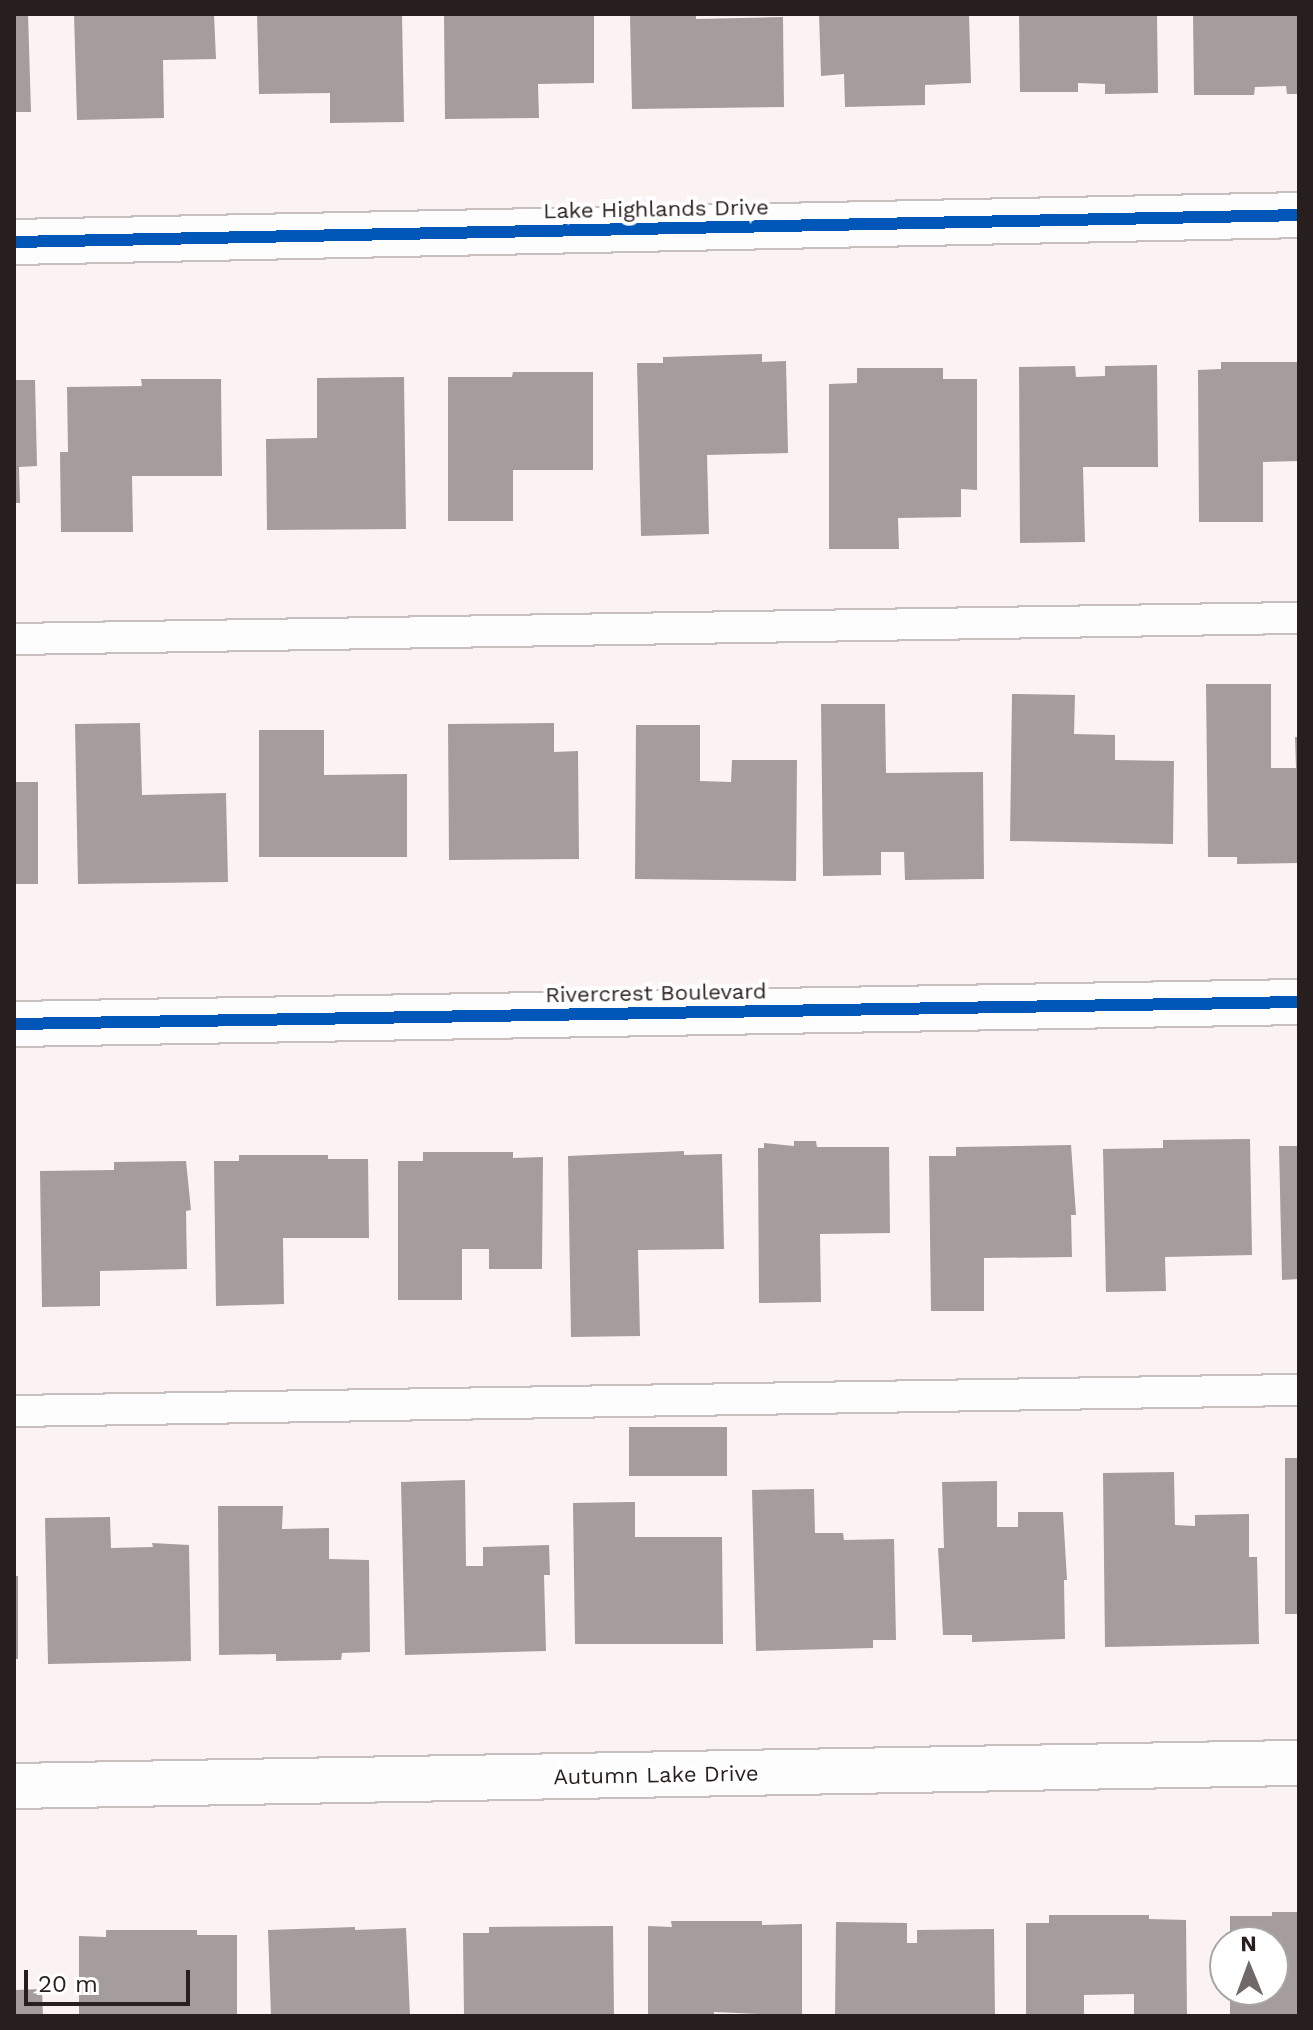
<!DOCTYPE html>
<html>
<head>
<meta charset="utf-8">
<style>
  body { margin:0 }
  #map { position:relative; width:1313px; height:2030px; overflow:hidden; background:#fbf3f1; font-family:"Work Sans",sans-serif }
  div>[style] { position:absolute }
  .building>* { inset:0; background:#a49d9b; transform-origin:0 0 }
  .roads { filter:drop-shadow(2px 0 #c8c0be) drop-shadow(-2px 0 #c8c0be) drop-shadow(0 2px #c8c0be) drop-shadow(0 -2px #c8c0be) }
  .service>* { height:30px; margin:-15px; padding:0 15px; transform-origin:15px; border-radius:15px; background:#fefdfd }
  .minor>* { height:44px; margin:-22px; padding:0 22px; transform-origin:22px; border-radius:22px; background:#fefdfd }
  .tertiary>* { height:44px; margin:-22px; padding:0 22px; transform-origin:22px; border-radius:22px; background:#fefdfd }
  .cycleway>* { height:12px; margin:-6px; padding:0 6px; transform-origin:6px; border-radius:6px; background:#0057b8 }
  span { translate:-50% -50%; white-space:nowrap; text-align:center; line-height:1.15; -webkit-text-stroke:8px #fff; paint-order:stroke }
  .street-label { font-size:22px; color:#271f1d }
  .frame { position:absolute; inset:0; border:16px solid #271f1d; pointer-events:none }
  .north { position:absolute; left:1209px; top:1926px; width:80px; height:80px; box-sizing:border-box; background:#fff; border:2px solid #a9a5a5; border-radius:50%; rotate:359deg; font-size:22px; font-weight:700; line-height:32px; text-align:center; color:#271f1d }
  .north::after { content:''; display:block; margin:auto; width:28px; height:36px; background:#716967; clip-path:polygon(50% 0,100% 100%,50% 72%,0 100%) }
  .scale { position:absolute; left:24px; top:1970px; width:166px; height:36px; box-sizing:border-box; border:4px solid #271f1d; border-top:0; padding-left:10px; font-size:24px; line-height:28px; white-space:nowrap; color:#271f1d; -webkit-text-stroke:6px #fff; paint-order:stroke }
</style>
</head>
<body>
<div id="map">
  <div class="building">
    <div style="clip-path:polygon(14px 14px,28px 14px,31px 112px,14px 112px)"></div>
    <div style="clip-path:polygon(74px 14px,214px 14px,216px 59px,163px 60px,164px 118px,77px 120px)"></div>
    <div style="clip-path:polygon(257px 14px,402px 14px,404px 122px,330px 123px,330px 93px,259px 94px)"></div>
    <div style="clip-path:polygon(444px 14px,594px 14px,594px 83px,538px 84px,539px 118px,445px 119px)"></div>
    <div style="clip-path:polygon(630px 14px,696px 14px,696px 19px,783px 17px,784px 107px,632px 109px)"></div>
    <div style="clip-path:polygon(819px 14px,969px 14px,971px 83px,925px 85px,925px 105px,845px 107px,844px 74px,821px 76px)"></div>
    <div style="clip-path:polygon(1019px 14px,1157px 14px,1158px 93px,1105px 94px,1105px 84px,1078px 83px,1078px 92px,1020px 92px)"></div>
    <div style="clip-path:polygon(1193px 14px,1299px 14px,1299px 94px,1287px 94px,1286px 86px,1255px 87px,1254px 95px,1194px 95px)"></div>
    <div style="clip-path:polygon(762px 354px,762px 362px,786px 361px,788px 453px,707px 455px,709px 534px,641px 536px,637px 363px,663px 363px,663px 357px)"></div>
    <div style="clip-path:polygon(1221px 362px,1299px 362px,1299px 461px,1263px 462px,1263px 522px,1199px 522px,1198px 370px,1221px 369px)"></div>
    <div style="clip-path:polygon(1157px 365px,1158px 467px,1083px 467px,1085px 542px,1020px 543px,1019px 367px,1075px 366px,1076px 377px,1105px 376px,1105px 366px)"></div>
    <div style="clip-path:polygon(857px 368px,943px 368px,943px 379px,977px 379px,977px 490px,961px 489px,961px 517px,898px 518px,899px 549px,829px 549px,829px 384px,857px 383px)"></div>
    <div style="clip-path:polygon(513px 372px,593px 372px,593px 470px,513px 470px,513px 521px,448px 521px,448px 377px,512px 377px)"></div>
    <div style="clip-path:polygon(404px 377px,406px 529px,267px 530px,266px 439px,317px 438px,317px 378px)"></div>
    <div style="clip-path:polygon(141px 379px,221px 379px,222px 476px,132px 476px,133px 532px,61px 532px,60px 452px,68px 452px,67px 387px,142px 386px)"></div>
    <div style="clip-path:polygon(14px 380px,35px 380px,37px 466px,19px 467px,20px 503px,14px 503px)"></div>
    <div style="clip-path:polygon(1206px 684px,1271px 684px,1271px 768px,1296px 768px,1295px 737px,1299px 737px,1299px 863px,1237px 864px,1237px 857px,1208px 857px)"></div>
    <div style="clip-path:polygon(1012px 694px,1075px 695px,1074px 734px,1115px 735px,1115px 760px,1174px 761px,1173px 844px,1010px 841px)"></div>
    <div style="clip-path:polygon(821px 704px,885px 704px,886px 773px,983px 772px,984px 879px,905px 880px,904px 852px,881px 852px,881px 875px,823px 876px)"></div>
    <div style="clip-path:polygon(140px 723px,142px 795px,226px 793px,228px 882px,78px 884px,75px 724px)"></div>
    <div style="clip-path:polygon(554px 723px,554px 752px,578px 751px,579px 859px,449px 860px,448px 724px)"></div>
    <div style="clip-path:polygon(636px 725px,700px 725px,700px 781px,731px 782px,732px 760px,797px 760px,796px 881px,635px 879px)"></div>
    <div style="clip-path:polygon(259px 730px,324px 730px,324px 775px,407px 774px,407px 857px,259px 857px)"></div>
    <div style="left:14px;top:782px;width:24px;height:102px"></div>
    <div style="clip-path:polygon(1250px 1139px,1252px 1255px,1165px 1257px,1166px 1291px,1106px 1292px,1103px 1149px,1163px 1148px,1163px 1140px)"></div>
    <div style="clip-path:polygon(794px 1141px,816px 1141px,817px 1147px,889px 1147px,890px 1233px,820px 1234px,821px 1302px,759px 1303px,758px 1148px,764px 1148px,764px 1143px,794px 1146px)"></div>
    <div style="clip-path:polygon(1071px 1145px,1076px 1215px,1071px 1215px,1072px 1257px,984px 1258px,984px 1311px,931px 1311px,929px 1156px,956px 1156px,956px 1147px)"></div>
    <div style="clip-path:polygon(1279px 1146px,1299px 1146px,1299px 1279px,1282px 1280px)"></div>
    <div style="clip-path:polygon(684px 1151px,684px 1155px,722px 1154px,724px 1249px,638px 1250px,640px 1336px,571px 1337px,568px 1156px)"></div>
    <div style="clip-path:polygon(423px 1152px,513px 1152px,513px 1158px,543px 1157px,542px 1269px,489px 1269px,489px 1249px,462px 1249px,462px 1300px,398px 1300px,398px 1161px,423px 1161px)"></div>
    <div style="clip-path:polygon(239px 1155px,328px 1155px,328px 1159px,368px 1159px,369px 1238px,283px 1238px,284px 1304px,216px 1306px,214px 1161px,239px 1161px)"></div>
    <div style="clip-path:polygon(186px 1161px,191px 1210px,186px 1211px,187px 1269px,100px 1271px,100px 1306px,42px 1307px,40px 1171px,114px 1170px,114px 1162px)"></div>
    <div style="left:727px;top:1427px;width:49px;height:98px;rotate:90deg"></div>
    <div style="left:1285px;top:1458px;width:14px;height:156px"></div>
    <div style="clip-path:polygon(1174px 1472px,1175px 1525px,1195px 1526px,1195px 1515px,1249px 1514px,1249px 1557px,1257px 1557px,1259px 1644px,1105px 1647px,1103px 1473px)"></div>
    <div style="clip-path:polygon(465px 1480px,466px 1566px,483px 1566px,483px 1547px,549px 1545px,550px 1575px,544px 1575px,546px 1651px,405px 1655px,401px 1482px)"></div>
    <div style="clip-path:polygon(997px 1481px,997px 1527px,1018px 1527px,1018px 1512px,1063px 1512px,1067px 1580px,1064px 1580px,1065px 1639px,972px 1642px,972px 1635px,943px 1635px,938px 1548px,944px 1548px,942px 1482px)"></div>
    <div style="clip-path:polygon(814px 1489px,815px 1533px,843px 1533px,844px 1540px,894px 1539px,896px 1640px,873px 1640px,873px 1648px,756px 1651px,752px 1490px)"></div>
    <div style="clip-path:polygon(630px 1502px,635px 1502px,635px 1537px,722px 1537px,723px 1644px,575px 1644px,573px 1503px)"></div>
    <div style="clip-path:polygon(218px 1506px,283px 1506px,282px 1529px,329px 1528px,329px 1559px,369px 1560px,370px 1652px,342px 1653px,341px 1660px,276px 1661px,276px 1654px,219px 1655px)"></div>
    <div style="clip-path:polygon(110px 1517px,111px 1548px,153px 1547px,152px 1543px,189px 1545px,191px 1661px,48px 1664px,45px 1518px)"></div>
    <div style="left:14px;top:1576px;width:4px;height:83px"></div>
    <div style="clip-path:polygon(1272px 1912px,1299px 1912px,1299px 2015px,1230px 2016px,1230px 1990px,1273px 1990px,1273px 1942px,1230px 1942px,1230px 1916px,1272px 1916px)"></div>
    <div style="clip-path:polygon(1049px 1915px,1149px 1915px,1149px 1919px,1186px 1920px,1187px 2016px,1134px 2016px,1134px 1994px,1084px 1995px,1084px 2016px,1026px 2016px,1026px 1923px,1049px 1923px)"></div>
    <div style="clip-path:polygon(671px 1921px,762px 1921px,762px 1925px,802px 1924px,802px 2016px,714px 2012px,714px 2016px,648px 2016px,648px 1926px,672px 1927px)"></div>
    <div style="clip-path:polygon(836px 1922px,907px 1923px,907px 1943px,917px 1943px,917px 1930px,994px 1929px,995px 2016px,835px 2016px)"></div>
    <div style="clip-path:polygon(613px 1926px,614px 2016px,464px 2016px,463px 1933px,489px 1933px,489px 1927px)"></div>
    <div style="clip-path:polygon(355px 1927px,355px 1930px,406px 1928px,410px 2016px,271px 2016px,268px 1930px)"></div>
    <div style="clip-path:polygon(106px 1930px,197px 1930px,197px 1935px,237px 1935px,237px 2016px,79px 2016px,79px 1936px,106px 1937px)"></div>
    <div style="left:42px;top:1989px;width:27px;height:28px;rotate:88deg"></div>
  </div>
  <div class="roads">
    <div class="service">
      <div style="left:14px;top:639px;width:1285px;rotate:-0.94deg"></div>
      <div style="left:14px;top:1411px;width:1285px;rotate:-0.94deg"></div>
    </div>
    <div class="minor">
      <div style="left:14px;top:242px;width:1285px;rotate:-1.2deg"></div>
      <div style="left:14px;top:1786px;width:1285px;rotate:-1.03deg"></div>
    </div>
    <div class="tertiary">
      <div style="left:14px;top:1024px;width:1285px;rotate:-0.98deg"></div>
    </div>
  </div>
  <div class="cycleway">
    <div style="left:14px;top:242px;width:1285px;rotate:-1.2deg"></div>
    <div style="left:14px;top:1024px;width:1285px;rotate:-0.98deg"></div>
  </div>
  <div class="street-label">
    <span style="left:656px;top:209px;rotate:-1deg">Lake Highlands Drive</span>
    <span style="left:656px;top:993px;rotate:-1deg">Rivercrest Boulevard</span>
    <span style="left:656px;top:1775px;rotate:-1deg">Autumn Lake Drive</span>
  </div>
  <div class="frame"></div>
  <div class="north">N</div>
  <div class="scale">20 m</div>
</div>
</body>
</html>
